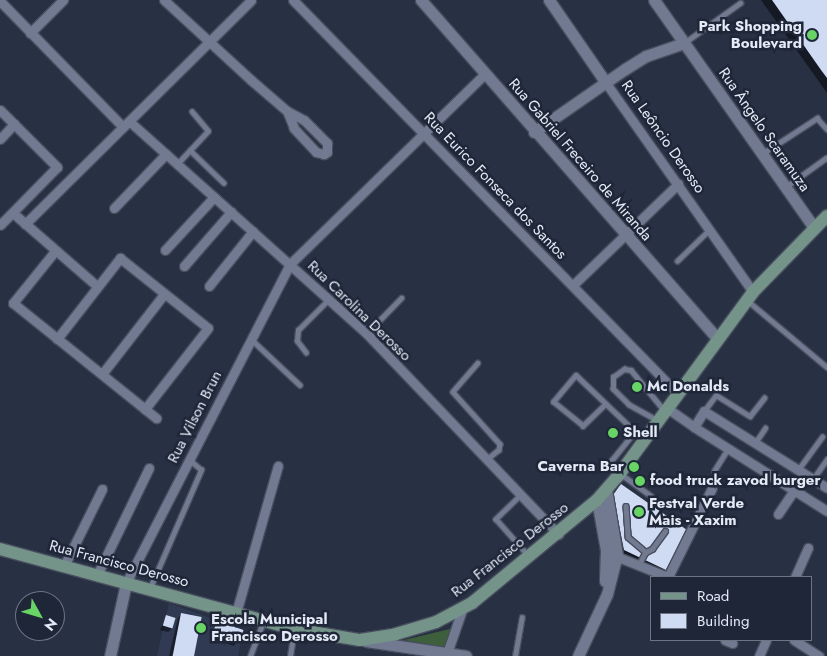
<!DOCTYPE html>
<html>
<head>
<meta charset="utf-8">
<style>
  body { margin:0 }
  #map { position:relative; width:827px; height:656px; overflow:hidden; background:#283043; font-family:Jost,sans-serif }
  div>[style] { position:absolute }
  .built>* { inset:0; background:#303a52 }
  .green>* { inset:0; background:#3d5f3b }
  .shadow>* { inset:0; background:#0007 }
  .building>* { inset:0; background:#cfdaf3; transform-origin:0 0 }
  .roads { filter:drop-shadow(1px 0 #484e5e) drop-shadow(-1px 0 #484e5e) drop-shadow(0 1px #484e5e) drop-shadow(0 -1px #484e5e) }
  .service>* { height:4.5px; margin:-2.25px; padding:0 2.25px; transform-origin:2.25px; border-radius:2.25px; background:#717a90 }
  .minor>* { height:9px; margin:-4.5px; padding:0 4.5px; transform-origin:4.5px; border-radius:4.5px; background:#717a90 }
  .tertiary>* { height:11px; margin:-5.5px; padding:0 5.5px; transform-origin:5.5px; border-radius:5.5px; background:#717a90 }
  .secondary>* { height:12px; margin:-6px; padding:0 6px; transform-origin:6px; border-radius:6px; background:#749489 }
  .dots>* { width:14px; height:14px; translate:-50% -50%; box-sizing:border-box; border:2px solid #1e2638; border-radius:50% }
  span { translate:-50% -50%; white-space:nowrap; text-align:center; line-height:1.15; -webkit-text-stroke:5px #1e2638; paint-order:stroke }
  .poi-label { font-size:15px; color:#e4eaf6; font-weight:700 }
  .right { translate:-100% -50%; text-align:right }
  .left { translate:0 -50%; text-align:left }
  .street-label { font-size:15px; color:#e4eaf6 }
  .legend { position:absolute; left:650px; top:576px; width:162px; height:65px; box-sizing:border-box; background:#1e2638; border:1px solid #6d7484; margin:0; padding:6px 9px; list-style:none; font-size:15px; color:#e4eaf6 }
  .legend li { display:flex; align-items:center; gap:10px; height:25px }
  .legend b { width:25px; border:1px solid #6d7484 }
  .north { position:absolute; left:15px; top:591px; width:50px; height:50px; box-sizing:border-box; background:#1e2638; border:1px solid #6d7484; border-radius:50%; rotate:129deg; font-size:14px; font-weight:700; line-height:20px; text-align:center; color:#e4eaf6 }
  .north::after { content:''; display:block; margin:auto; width:18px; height:22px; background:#68d465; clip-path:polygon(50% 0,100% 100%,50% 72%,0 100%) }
</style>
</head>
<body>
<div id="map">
  <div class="built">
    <div style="clip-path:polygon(169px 603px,243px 630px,238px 656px,157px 656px)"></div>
  </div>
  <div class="green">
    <div style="clip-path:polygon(454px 628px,446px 648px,404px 640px)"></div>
  </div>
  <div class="shadow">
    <div style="clip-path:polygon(761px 0,827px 0,827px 93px)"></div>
    <div style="clip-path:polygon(616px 491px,665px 569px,659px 575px,618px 555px,608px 502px)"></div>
    <div style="clip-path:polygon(182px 614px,192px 656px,169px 656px,178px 618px)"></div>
    <div style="clip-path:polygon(167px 617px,173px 628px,168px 632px,160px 630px)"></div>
    <div style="clip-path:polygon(218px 622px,242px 631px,234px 646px,210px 638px)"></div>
  </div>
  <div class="building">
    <div style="clip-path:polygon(772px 0,827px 0,827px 78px,821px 70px)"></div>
    <div style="clip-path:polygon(621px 484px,687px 530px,666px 570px,624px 550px,613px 495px)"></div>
    <div style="left:181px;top:613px;width:21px;height:44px;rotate:11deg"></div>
    <div style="left:166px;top:615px;width:10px;height:11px;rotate:17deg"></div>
    <div style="left:217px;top:621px;width:28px;height:13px;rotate:19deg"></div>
  </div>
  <div class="roads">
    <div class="service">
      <div style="left:684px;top:43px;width:69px;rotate:-35.5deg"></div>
      <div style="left:190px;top:150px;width:47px;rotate:44.1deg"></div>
      <div style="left:762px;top:154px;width:66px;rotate:-33.2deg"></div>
      <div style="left:817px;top:118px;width:15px;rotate:48deg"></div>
      <div style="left:177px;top:164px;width:45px;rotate:-46.8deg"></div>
      <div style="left:208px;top:131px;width:25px;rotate:-130deg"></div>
      <div style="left:787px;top:186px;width:48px;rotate:-35.7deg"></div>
      <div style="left:677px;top:261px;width:45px;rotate:-44.1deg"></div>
      <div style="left:748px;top:301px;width:103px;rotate:39.9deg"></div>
      <div style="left:367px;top:333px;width:49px;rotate:-45.8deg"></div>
      <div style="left:251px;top:339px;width:67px;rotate:43.2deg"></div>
      <div style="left:306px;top:353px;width:15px;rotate:-127deg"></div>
      <div style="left:297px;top:341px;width:11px;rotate:-85deg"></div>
      <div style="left:298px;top:330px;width:44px;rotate:-45deg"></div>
      <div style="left:478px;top:363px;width:38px;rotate:131deg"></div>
      <div style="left:453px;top:392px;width:70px;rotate:47.9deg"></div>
      <div style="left:500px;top:444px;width:6px;rotate:99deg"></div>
      <div style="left:499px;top:450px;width:14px;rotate:141deg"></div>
      <div style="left:606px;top:404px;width:32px;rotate:136deg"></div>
      <div style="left:583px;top:426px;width:38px;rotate:-141deg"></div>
      <div style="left:553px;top:402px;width:35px;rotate:-50deg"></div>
      <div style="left:576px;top:375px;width:93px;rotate:43.7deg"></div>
      <div style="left:704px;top:411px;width:20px;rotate:-53deg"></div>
      <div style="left:716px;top:395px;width:40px;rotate:32deg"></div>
      <div style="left:750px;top:416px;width:23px;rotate:-52deg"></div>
      <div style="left:656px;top:420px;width:31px;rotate:-151deg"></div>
      <div style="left:629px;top:405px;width:23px;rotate:-135deg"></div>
      <div style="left:613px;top:389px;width:12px;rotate:-90deg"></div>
      <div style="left:613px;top:377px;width:14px;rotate:-36deg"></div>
      <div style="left:624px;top:369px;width:7px;rotate:8deg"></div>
      <div style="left:631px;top:370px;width:52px;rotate:50.5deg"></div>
      <div style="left:755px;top:443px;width:18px;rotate:-56deg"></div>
      <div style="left:798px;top:470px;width:41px;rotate:-54deg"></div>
      <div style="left:714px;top:471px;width:26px;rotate:-58deg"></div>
      <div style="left:621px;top:474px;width:37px;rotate:36deg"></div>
      <div style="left:617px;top:475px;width:15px;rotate:-113deg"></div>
      <div style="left:611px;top:461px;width:38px;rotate:-51deg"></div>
      <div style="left:813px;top:479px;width:24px;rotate:-55deg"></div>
      <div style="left:521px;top:495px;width:35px;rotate:136deg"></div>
      <div style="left:496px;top:519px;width:48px;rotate:48.4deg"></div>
      <div style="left:626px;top:506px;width:31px;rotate:86deg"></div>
      <div style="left:628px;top:537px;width:23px;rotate:40deg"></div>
      <div style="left:646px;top:552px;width:15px;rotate:118deg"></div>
      <div style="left:646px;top:552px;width:7px;rotate:-27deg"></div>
      <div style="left:652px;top:549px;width:22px;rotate:-54deg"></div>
      <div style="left:150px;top:588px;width:129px;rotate:-66.6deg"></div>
      <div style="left:201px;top:470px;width:16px;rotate:-140deg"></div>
      <div style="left:250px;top:656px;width:36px;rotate:-69deg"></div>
      <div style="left:290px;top:656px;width:26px;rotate:-81deg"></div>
      <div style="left:515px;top:656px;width:39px;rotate:-80deg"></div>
    </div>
    <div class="minor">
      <div style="left:164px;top:0;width:118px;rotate:42.6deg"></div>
      <div style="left:251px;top:80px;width:48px;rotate:40.7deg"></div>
      <div style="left:287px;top:111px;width:19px;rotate:28deg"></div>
      <div style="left:304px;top:120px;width:33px;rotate:45deg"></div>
      <div style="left:327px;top:143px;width:9px;rotate:90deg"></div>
      <div style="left:327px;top:152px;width:4px;rotate:146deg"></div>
      <div style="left:324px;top:154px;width:8px;rotate:-166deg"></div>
      <div style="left:316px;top:152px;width:33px;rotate:-133deg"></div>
      <div style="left:294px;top:128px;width:18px;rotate:-112deg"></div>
      <div style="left:293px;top:0;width:549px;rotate:45.66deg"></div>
      <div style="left:0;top:1px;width:176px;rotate:45.7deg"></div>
      <div style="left:30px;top:33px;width:47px;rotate:-45deg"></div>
      <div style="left:606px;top:83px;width:256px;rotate:54.9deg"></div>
      <div style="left:0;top:110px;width:81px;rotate:45deg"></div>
      <div style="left:57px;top:167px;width:81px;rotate:134.5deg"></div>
      <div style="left:129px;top:121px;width:319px;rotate:41.8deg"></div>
      <div style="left:367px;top:334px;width:277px;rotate:46.3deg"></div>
      <div style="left:0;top:139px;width:21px;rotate:-47deg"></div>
      <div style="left:114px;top:208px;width:75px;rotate:-46.1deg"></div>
      <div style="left:13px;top:213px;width:111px;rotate:41deg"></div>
      <div style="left:25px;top:224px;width:318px;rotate:-44.7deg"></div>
      <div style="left:165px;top:250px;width:72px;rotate:-47.2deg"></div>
      <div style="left:55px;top:251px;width:67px;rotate:128.9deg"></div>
      <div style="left:13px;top:303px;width:184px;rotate:38.8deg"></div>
      <div style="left:184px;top:266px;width:72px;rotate:-49deg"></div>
      <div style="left:573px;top:285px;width:146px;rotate:-43.9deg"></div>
      <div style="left:209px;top:286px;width:70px;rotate:-51.3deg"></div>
      <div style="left:57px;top:339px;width:103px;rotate:-52.1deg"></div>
      <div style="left:120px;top:258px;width:112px;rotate:38.5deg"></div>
      <div style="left:208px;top:328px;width:103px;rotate:127.9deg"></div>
      <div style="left:102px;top:374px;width:101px;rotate:-52.2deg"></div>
      <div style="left:667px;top:408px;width:33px;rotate:35deg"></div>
      <div style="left:694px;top:427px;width:19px;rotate:-58deg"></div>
      <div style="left:704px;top:411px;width:145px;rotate:32deg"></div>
      <div style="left:694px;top:427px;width:157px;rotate:32.3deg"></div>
      <div style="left:778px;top:514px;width:29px;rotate:-56deg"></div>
      <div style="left:613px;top:555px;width:59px;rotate:21.8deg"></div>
      <div style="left:64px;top:566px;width:86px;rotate:-63.7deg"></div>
      <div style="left:97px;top:575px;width:119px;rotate:-64.1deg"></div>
      <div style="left:668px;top:577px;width:99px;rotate:-63.7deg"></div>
      <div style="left:795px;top:577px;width:32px;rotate:-66deg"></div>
      <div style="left:126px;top:583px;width:359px;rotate:-62.8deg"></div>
      <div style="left:290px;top:264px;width:272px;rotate:-44.3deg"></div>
      <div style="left:236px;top:613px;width:153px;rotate:-74.1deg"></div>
      <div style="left:725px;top:640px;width:8px;rotate:23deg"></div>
      <div style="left:794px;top:640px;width:30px;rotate:33deg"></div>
      <div style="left:446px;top:656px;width:49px;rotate:-70.8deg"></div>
      <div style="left:759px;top:656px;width:17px;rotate:-66deg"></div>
    </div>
    <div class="tertiary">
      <div style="left:421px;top:0;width:449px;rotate:48.8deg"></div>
      <div style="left:549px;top:0;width:101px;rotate:55.5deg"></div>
      <div style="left:654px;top:0;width:279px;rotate:54.9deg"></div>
      <div style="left:534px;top:132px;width:111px;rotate:-34.7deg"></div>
      <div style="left:625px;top:69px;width:25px;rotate:-32deg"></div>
      <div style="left:646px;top:56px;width:40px;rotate:-18.9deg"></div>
      <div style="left:597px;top:500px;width:51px;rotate:79.8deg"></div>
      <div style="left:606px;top:550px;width:31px;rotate:92deg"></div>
      <div style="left:366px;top:641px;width:101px;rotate:8.5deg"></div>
      <div style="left:110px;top:656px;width:75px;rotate:-77.6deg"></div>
      <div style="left:578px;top:656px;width:68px;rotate:-64.9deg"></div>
      <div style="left:607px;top:594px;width:40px;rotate:-75.6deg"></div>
      <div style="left:617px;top:555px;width:67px;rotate:-99.5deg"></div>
    </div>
    <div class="secondary">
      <div style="left:0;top:549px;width:305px;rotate:15.2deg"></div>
      <div style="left:294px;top:629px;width:67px;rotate:9.5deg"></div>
      <div style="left:360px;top:640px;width:36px;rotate:-9deg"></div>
      <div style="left:396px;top:634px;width:42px;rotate:-16.7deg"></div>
      <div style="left:436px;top:622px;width:41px;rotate:-27.8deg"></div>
      <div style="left:472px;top:603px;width:162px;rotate:-39.5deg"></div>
      <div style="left:597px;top:500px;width:32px;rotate:-49deg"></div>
      <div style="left:618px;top:476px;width:228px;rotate:-53.7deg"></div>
      <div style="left:753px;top:292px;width:106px;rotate:-45.8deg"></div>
    </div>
  </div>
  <div class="dots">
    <div style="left:812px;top:35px;background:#68d465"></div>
    <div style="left:637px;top:387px;background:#68d465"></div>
    <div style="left:613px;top:433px;background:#68d465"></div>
    <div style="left:634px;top:467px;background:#68d465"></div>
    <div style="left:640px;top:481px;background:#68d465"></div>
    <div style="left:639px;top:512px;background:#68d465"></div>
    <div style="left:201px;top:628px;background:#68d465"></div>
  </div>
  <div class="poi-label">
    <span class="right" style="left:802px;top:35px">Park Shopping<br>Boulevard</span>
    <span class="left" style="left:647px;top:387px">Mc Donalds</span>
    <span class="left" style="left:623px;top:433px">Shell</span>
    <span class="right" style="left:624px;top:467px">Caverna Bar</span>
    <span class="left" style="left:650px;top:481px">food truck zavod burger</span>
    <span class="left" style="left:649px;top:512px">Festval Verde<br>Mais - Xaxim</span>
    <span class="left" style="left:211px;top:628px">Escola Municipal<br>Francisco Derosso</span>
  </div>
  <div class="street-label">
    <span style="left:764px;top:130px;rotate:55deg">Rua Ângelo Scaramuza</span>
    <span style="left:663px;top:137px;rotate:55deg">Rua Leôncio Derosso</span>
    <span style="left:580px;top:160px;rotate:49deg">Rua Gabriel Freceiro de Miranda</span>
    <span style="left:495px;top:186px;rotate:46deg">Rua Eurico Fonseca dos Santos</span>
    <span style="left:359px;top:311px;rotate:44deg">Rua Carolina Derosso</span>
    <span style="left:195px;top:417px;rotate:-63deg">Rua Vilson Brun</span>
    <span style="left:510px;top:550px;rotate:-38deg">Rua Francisco Derosso</span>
    <span style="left:119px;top:564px;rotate:15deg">Rua Francisco Derosso</span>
  </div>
  <ul class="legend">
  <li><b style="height:6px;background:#749489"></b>Road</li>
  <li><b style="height:14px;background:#cfdaf3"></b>Building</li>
  </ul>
  <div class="north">N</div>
</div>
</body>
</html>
